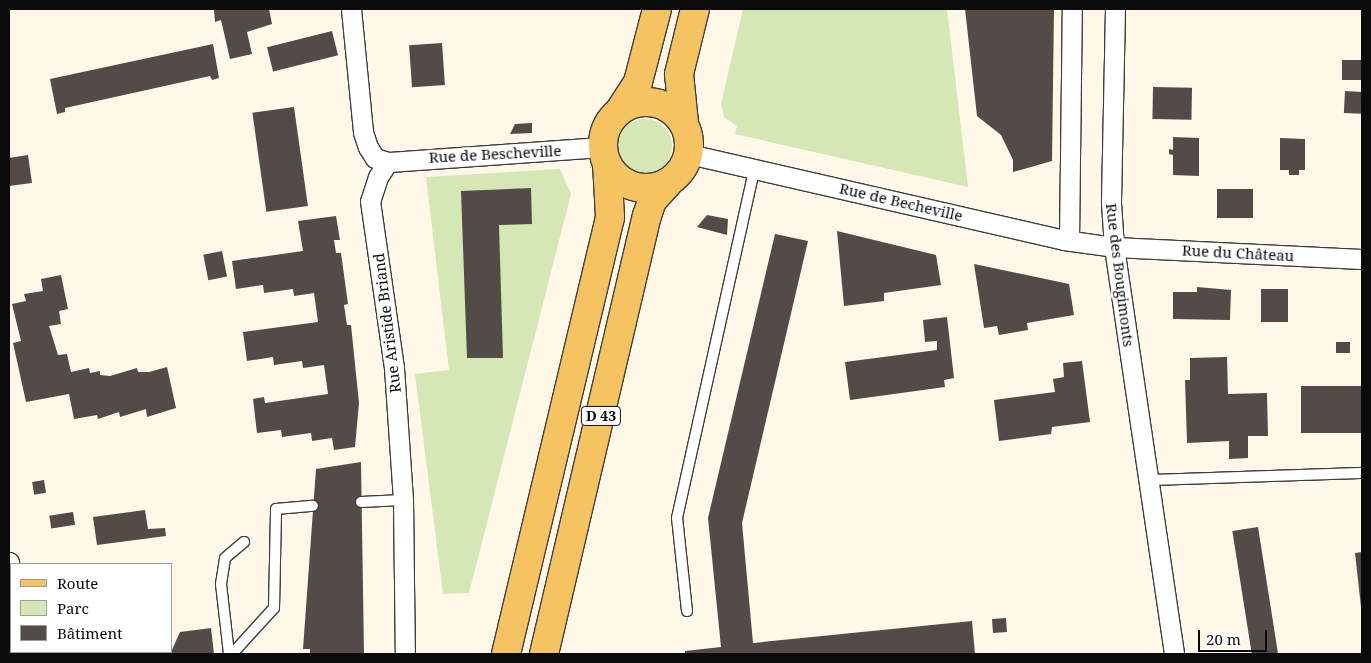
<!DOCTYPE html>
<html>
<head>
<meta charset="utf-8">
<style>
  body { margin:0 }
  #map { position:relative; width:1371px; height:663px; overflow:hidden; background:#fff8e9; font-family:"Noto Serif",serif }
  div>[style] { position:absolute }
  .green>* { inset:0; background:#d4e7b4 }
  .round { border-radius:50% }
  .building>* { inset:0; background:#534b47; transform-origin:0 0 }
  .roads { filter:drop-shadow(1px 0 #3e3e3e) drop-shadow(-1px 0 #3e3e3e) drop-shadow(0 1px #3e3e3e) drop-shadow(0 -1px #3e3e3e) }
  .lane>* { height:10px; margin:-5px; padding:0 5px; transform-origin:5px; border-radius:5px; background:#fff }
  .street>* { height:19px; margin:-9.5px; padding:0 9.5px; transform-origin:9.5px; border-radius:9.5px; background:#fff }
  .primary>* { height:28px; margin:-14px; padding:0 14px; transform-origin:14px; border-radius:14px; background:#f6c361 }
  .primary>.ring { margin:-14px; padding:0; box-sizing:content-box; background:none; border:28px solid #f6c361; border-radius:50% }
  span { translate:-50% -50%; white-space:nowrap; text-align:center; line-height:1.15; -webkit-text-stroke:5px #fff; paint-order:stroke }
  .shield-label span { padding:1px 4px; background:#fff; border:1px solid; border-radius:4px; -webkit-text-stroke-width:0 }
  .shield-label { font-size:14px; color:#0b0b0b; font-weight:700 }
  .street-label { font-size:15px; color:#0b0b0b }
  .frame { position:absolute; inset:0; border:10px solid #0b0b0b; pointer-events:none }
  .legend { position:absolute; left:10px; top:563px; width:162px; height:90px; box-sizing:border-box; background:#fff; border:1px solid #9d9d9d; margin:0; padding:6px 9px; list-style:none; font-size:15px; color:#0b0b0b }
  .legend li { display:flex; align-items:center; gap:10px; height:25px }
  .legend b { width:25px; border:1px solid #9d9d9d }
  .scale { position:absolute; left:1198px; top:630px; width:69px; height:22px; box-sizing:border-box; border:2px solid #0b0b0b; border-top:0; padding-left:6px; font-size:15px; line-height:18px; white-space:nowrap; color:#0b0b0b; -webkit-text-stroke:4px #fff; paint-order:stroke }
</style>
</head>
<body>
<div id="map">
  <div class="green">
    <div style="clip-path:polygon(743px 9px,947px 9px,968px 187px,735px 134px,737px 126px,724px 117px,721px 104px)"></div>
    <div class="round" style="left:618px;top:119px;width:54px;height:54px"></div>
    <div style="clip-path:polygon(560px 169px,571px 194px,469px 593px,443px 594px,415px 374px,449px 370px,426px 177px)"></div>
  </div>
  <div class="building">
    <div style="clip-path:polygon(214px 9px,269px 9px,272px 24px,247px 32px,252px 54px,230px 59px,221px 20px,215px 22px)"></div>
    <div style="clip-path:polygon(965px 9px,1054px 9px,1052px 161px,1013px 172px,1013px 160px,1001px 135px,977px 116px)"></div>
    <div style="left:332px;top:31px;width:25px;height:67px;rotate:76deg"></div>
    <div style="left:442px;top:43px;width:42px;height:33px;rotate:86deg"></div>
    <div style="clip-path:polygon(213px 44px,219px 78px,212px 80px,210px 76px,65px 108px,65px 112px,57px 114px,50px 79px)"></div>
    <div style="left:1342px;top:60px;width:20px;height:20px"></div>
    <div style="left:1153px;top:87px;width:39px;height:32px;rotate:1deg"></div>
    <div style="left:1345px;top:91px;width:17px;height:22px;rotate:3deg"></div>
    <div style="left:294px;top:107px;width:100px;height:42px;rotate:82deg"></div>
    <div style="clip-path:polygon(532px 123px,532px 133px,510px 134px,515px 124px)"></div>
    <div style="clip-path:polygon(1173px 137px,1199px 138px,1199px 176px,1173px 175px,1173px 155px,1169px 154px,1169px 149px,1173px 150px)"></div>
    <div style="clip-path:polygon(1280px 138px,1305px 139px,1305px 170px,1299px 170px,1299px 175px,1289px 175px,1289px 170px,1280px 170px)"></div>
    <div style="clip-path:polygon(28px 155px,32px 183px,9px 186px,9px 158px)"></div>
    <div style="clip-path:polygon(531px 188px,532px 224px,499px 225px,503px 358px,467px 358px,461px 191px)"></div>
    <div style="left:1217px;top:189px;width:36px;height:29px"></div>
    <div style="clip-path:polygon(707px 215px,728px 219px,727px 235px,697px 227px)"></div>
    <div style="clip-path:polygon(336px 216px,340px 240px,334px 240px,336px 253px,341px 253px,348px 304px,344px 305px,347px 325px,351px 325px,359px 403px,355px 447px,334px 450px,332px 438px,312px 441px,311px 433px,282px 437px,281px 430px,257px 433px,253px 399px,264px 397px,265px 403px,328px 394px,324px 365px,303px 368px,302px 361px,274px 365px,273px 357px,247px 361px,243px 332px,318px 322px,314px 293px,294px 296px,293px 289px,264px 293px,263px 285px,236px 289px,232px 261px,303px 251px,298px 221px)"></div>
    <div style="clip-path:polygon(837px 231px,936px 255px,941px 285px,884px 293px,884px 301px,844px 306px)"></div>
    <div style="clip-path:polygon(775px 234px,808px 241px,742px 523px,753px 643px,972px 621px,975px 654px,685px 654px,685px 651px,721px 647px,708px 518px)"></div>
    <div style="left:222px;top:251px;width:26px;height:19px;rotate:79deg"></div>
    <div style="clip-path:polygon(974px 264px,1069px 284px,1074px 315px,1027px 323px,1028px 330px,999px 335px,997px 326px,984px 328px)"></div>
    <div style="clip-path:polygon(61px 275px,68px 309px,59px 311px,61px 324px,49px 326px,58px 355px,67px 354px,71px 372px,89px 368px,90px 373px,100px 371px,100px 375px,110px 376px,137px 368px,138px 372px,149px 372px,167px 367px,176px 408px,147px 417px,146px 409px,120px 417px,119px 412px,98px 419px,97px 415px,74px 419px,69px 394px,26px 402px,13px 343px,21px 341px,12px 304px,26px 301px,24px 294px,43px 291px,41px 279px)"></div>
    <div style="clip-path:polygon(1197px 287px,1231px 290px,1230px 320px,1173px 319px,1173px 292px,1197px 292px)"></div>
    <div style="left:1261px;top:289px;width:27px;height:33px"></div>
    <div style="clip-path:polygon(947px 317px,954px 378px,944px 380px,945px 387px,850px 400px,845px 362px,937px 350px,937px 341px,925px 342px,923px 320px)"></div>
    <div style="left:1336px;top:342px;width:14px;height:11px"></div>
    <div style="clip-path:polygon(1227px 357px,1228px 394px,1267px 393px,1268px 436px,1248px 436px,1248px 458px,1229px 459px,1229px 441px,1187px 443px,1185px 380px,1190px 380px,1190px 358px)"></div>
    <div style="clip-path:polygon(1082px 361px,1090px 422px,1052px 427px,1051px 434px,999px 441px,994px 400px,1055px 392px,1053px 379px,1064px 377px,1063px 363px)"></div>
    <div style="left:1362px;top:386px;width:47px;height:61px;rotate:90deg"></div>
    <div style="clip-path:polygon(361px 462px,364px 654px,310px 654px,310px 649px,303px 649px,316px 469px)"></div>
    <div style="left:44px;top:480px;width:13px;height:12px;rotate:81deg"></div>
    <div style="clip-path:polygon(145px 510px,148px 529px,165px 528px,166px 536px,97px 545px,93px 517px)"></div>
    <div style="left:73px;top:512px;width:13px;height:24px;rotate:81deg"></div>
    <div style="left:1258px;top:527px;width:129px;height:26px;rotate:81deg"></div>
    <div style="clip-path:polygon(1362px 552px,1362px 607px,1361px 607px,1355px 553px)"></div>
    <div style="left:1006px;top:618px;width:14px;height:14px;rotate:86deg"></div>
    <div style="clip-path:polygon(211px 628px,214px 654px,147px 654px,171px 652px,180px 632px)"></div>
  </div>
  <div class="roads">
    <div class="lane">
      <div style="left:1149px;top:480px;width:213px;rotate:-1.9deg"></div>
      <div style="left:361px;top:502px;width:42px;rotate:-2.7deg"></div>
      <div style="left:687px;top:611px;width:94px;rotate:-96.1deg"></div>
      <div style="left:677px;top:518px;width:356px;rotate:-77.5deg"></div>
      <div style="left:229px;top:654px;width:70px;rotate:-96.5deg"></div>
      <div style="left:221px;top:584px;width:26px;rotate:-81deg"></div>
      <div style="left:225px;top:558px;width:25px;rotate:-40deg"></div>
      <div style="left:232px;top:654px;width:62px;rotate:-47.6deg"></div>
      <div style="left:274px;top:608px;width:99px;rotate:-88.8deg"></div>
      <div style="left:276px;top:509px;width:37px;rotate:-5deg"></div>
    </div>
    <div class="street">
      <div style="left:351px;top:9px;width:124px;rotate:84.4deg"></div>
      <div style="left:363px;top:132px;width:16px;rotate:72deg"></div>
      <div style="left:368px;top:147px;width:13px;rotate:58deg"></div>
      <div style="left:375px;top:158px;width:14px;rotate:17deg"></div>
      <div style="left:1115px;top:9px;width:194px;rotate:91.2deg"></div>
      <div style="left:1111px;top:203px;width:44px;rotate:86.1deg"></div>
      <div style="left:1114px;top:247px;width:411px;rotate:81.6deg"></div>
      <div style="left:689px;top:154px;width:385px;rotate:12.9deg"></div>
      <div style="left:1064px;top:240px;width:50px;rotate:8deg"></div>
      <div style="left:1114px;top:247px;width:248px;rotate:2.8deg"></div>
      <div style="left:388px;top:162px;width:18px;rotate:124deg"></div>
      <div style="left:378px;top:177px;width:25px;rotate:108deg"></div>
      <div style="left:370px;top:201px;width:169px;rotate:81.8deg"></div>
      <div style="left:394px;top:368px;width:132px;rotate:86.1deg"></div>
      <div style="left:403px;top:500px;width:154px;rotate:89.3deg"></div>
      <div style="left:388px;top:162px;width:215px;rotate:-4deg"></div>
      <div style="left:1069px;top:240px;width:231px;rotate:-89.3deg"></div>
      <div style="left:9px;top:562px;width:16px;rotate:83deg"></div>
      <div style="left:22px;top:652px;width:2px;rotate:63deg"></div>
    </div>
    <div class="primary">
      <div class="ring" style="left:603px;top:102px;width:58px;height:58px"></div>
      <div style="left:620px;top:110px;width:33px;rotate:-57deg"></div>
      <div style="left:638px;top:82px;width:75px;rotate:-75.4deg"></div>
      <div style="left:684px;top:123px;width:49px;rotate:-95.8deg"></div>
      <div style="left:679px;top:74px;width:67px;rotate:-76.2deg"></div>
      <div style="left:506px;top:654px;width:449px;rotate:-76.6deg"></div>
      <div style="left:610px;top:217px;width:54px;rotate:-93.2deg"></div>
      <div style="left:544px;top:654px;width:450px;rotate:-76.8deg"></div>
      <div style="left:647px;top:216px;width:16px;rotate:-72deg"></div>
      <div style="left:652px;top:201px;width:24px;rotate:-48deg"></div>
    </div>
  </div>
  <div class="shield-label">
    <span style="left:601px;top:416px">D 43</span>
  </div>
  <div class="street-label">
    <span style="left:495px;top:154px;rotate:-3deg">Rue de Bescheville</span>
    <span style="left:901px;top:202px;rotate:13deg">Rue de Becheville</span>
    <span style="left:1238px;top:253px;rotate:3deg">Rue du Château</span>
    <span style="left:1120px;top:275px;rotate:83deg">Rue des Bougimonts</span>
    <span style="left:387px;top:323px;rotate:-97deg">Rue Aristide Briand</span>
  </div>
  <div class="frame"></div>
  <ul class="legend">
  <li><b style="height:6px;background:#f6c361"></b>Route</li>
  <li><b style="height:14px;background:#d4e7b4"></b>Parc</li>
  <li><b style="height:14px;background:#534b47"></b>Bâtiment</li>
  </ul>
  <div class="scale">20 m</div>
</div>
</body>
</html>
